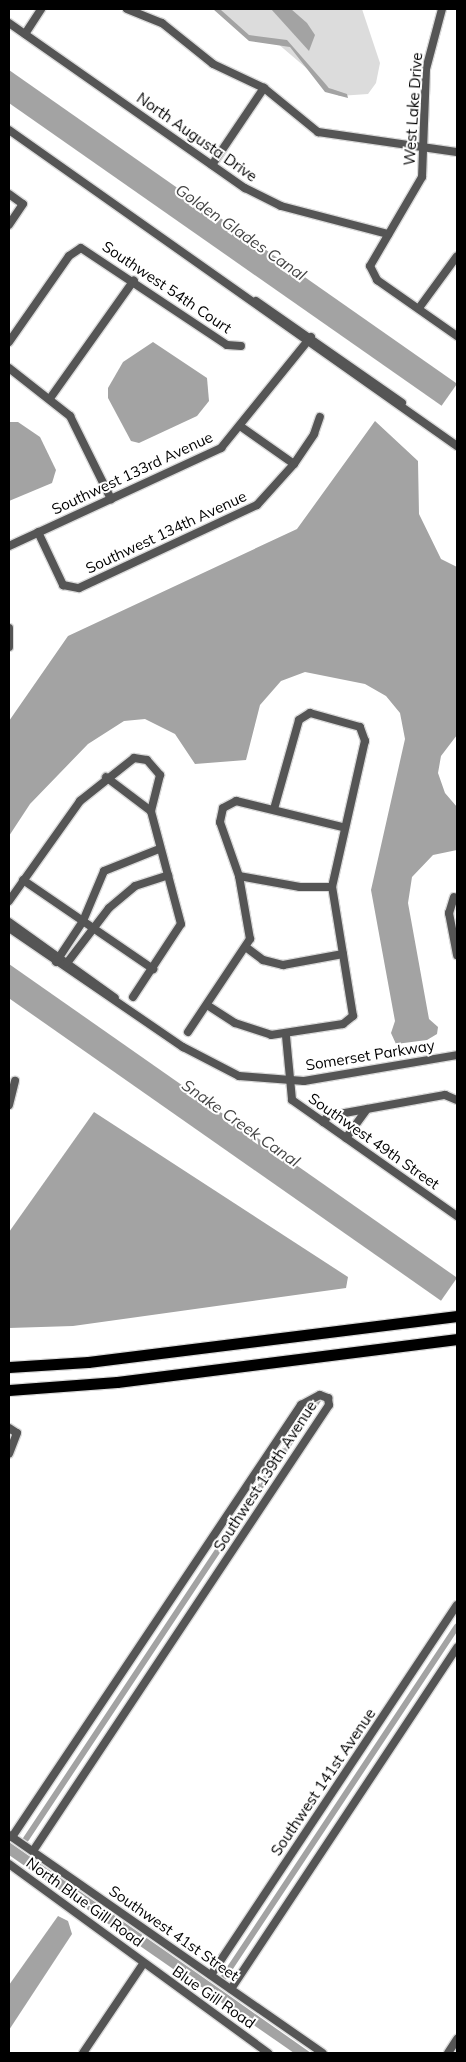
<!DOCTYPE html>
<html>
<head>
<meta charset="utf-8">
<style>
  body { margin:0 }
  #map { position:relative; width:466px; height:2062px; overflow:hidden; background:#fff; font-family:Mulish,sans-serif }
  div>[style] { position:absolute }
  .green>* { inset:0; background:#dcdcdc }
  .water>* { inset:0; background:#a3a3a3; transform-origin:0 0 }
  .canal>* { height:6px; margin:-3px; padding:0 3px; transform-origin:3px; border-radius:3px; background:#a3a3a3 }
  .roads { filter:drop-shadow(1px 0 #dbdbdb) drop-shadow(-1px 0 #dbdbdb) drop-shadow(0 1px #dbdbdb) drop-shadow(0 -1px #dbdbdb) }
  .minor>* { height:8px; margin:-4px; padding:0 4px; transform-origin:4px; border-radius:4px; background:#555 }
  .highway>* { height:11px; margin:-5.5px; padding:0 5.5px; transform-origin:5.5px; border-radius:5.5px; background:#000 }
  span { translate:-50% -50%; white-space:nowrap; text-align:center; line-height:1.15; -webkit-text-stroke:4px #fff; paint-order:stroke }
  .street-label { font-size:15px; color:#000 }
  .water-label { font-size:16px; color:#444; font-style:italic }
  .frame { position:absolute; inset:0; border:10px solid #000; pointer-events:none }
</style>
</head>
<body>
<div id="map">
  <div class="green">
    <div style="clip-path:polygon(220px 9px,362px 9px,380px 63px,376px 83px,368px 94px,339px 96px,277px 43px,251px 38px)"></div>
  </div>
  <div class="water">
    <div style="clip-path:polygon(213px 9px,220px 9px,249px 35px,287px 40px,329px 88px,347px 94px,348px 98px,325px 92px,290px 47px,249px 41px)"></div>
    <div style="clip-path:polygon(271px 9px,291px 9px,307px 23px,315px 35px,309px 51px)"></div>
    <div style="left:9px;top:70px;width:547px;height:27px;rotate:35deg"></div>
    <div style="clip-path:polygon(153px 342px,207px 378px,209px 401px,197px 416px,139px 443px,131px 441px,108px 398px,108px 388px,123px 362px)"></div>
    <div style="clip-path:polygon(375px 421px,418px 461px,419px 514px,441px 559px,457px 567px,457px 735px,441px 756px,438px 773px,445px 793px,457px 807px,457px 850px,433px 855px,412px 877px,408px 903px,429px 1019px,438px 1027px,437px 1034px,427px 1040px,396px 1044px,391px 1033px,395px 1021px,371px 890px,405px 739px,400px 713px,386px 696px,365px 684px,305px 672px,281px 681px,260px 705px,246px 760px,195px 764px,175px 734px,145px 719px,124px 721px,88px 744px,30px 804px,9px 836px,9px 721px,68px 636px,297px 529px)"></div>
    <div style="clip-path:polygon(9px 422px,18px 422px,40px 437px,56px 470px,52px 483px,9px 501px)"></div>
    <div style="left:9px;top:964px;width:547px;height:28px;rotate:35deg"></div>
    <div style="clip-path:polygon(94px 1112px,348px 1277px,346px 1288px,73px 1326px,9px 1328px,9px 1232px)"></div>
    <div style="clip-path:polygon(9px 1842px,217px 1987px,311px 2053px,294px 2053px,9px 1855px)"></div>
    <div style="clip-path:polygon(58px 1916px,68px 1921px,72px 1934px,9px 2030px,9px 1985px)"></div>
  </div>
  <div class="canal">
    <div style="left:26px;top:1839px;width:527px;rotate:-56.37deg"></div>
    <div style="left:224px;top:1977px;width:421px;rotate:-56.4deg"></div>
  </div>
  <div class="roads">
    <div class="minor">
      <div style="left:127px;top:9px;width:38px;rotate:22deg"></div>
      <div style="left:162px;top:23px;width:65px;rotate:38.8deg"></div>
      <div style="left:213px;top:64px;width:56px;rotate:25.2deg"></div>
      <div style="left:264px;top:88px;width:70px;rotate:39.2deg"></div>
      <div style="left:318px;top:132px;width:140px;rotate:8.2deg"></div>
      <div style="left:442px;top:9px;width:62px;rotate:104.9deg"></div>
      <div style="left:426px;top:69px;width:108px;rotate:92.1deg"></div>
      <div style="left:422px;top:177px;width:103px;rotate:120.3deg"></div>
      <div style="left:370px;top:266px;width:16px;rotate:63deg"></div>
      <div style="left:377px;top:280px;width:98px;rotate:35deg"></div>
      <div style="left:9px;top:23px;width:288px;rotate:35deg"></div>
      <div style="left:245px;top:188px;width:40px;rotate:26.6deg"></div>
      <div style="left:281px;top:206px;width:111px;rotate:14.7deg"></div>
      <div style="left:25px;top:34px;width:30px;rotate:-57deg"></div>
      <div style="left:9px;top:130px;width:548px;rotate:35.2deg"></div>
      <div style="left:212px;top:165px;width:93px;rotate:-56deg"></div>
      <div style="left:9px;top:194px;width:17px;rotate:36deg"></div>
      <div style="left:23px;top:204px;width:25px;rotate:124deg"></div>
      <div style="left:256px;top:301px;width:178px;rotate:34.9deg"></div>
      <div style="left:419px;top:308px;width:64px;rotate:-53.8deg"></div>
      <div style="left:9px;top:342px;width:105px;rotate:-55.1deg"></div>
      <div style="left:69px;top:256px;width:14px;rotate:-34deg"></div>
      <div style="left:81px;top:248px;width:175px;rotate:33.6deg"></div>
      <div style="left:227px;top:345px;width:14px;rotate:4deg"></div>
      <div style="left:9px;top:368px;width:78px;rotate:38.2deg"></div>
      <div style="left:70px;top:416px;width:93px;rotate:63.7deg"></div>
      <div style="left:51px;top:397px;width:143px;rotate:-54.6deg"></div>
      <div style="left:240px;top:426px;width:66px;rotate:35.1deg"></div>
      <div style="left:38px;top:532px;width:59px;rotate:64.7deg"></div>
      <div style="left:63px;top:585px;width:16px;rotate:11deg"></div>
      <div style="left:79px;top:588px;width:196px;rotate:-25deg"></div>
      <div style="left:257px;top:505px;width:55px;rotate:-47.9deg"></div>
      <div style="left:294px;top:464px;width:36px;rotate:-56deg"></div>
      <div style="left:314px;top:434px;width:18px;rotate:-71deg"></div>
      <div style="left:9px;top:546px;width:234px;rotate:-24.8deg"></div>
      <div style="left:221px;top:448px;width:143px;rotate:-51deg"></div>
      <div style="left:9px;top:628px;width:19px;rotate:90deg"></div>
      <div style="left:106px;top:777px;width:56px;rotate:37.1deg"></div>
      <div style="left:239px;top:876px;width:62px;rotate:10.2deg"></div>
      <div style="left:300px;top:887px;width:32px"></div>
      <div style="left:23px;top:880px;width:158px;rotate:34.4deg"></div>
      <div style="left:454px;top:897px;width:17px;rotate:107deg"></div>
      <div style="left:449px;top:913px;width:43px;rotate:79.2deg"></div>
      <div style="left:9px;top:901px;width:123px;rotate:-54.6deg"></div>
      <div style="left:80px;top:801px;width:69px;rotate:-38.5deg"></div>
      <div style="left:134px;top:758px;width:13px;rotate:9deg"></div>
      <div style="left:147px;top:760px;width:20px;rotate:49deg"></div>
      <div style="left:160px;top:775px;width:37px;rotate:104deg"></div>
      <div style="left:9px;top:922px;width:130px;rotate:35.6deg"></div>
      <div style="left:9px;top:928px;width:211px;rotate:34.4deg"></div>
      <div style="left:183px;top:1047px;width:63px;rotate:27.4deg"></div>
      <div style="left:239px;top:1076px;width:65px;rotate:4.4deg"></div>
      <div style="left:304px;top:1081px;width:155px;rotate:-9.6deg"></div>
      <div style="left:247px;top:948px;width:20px;rotate:37deg"></div>
      <div style="left:263px;top:960px;width:21px;rotate:14deg"></div>
      <div style="left:283px;top:965px;width:61px;rotate:-10.4deg"></div>
      <div style="left:56px;top:962px;width:49px;rotate:-56.6deg"></div>
      <div style="left:83px;top:921px;width:54px;rotate:-67.2deg"></div>
      <div style="left:104px;top:871px;width:59px;rotate:-21.8deg"></div>
      <div style="left:67px;top:963px;width:69px;rotate:-52.6deg"></div>
      <div style="left:109px;top:908px;width:34px;rotate:-40deg"></div>
      <div style="left:135px;top:886px;width:35px;rotate:-18deg"></div>
      <div style="left:133px;top:997px;width:87px;rotate:-56.7deg"></div>
      <div style="left:181px;top:924px;width:117px;rotate:-104.9deg"></div>
      <div style="left:207px;top:1005px;width:33px;rotate:33deg"></div>
      <div style="left:235px;top:1023px;width:38px;rotate:18deg"></div>
      <div style="left:271px;top:1035px;width:73px;rotate:-8.7deg"></div>
      <div style="left:343px;top:1024px;width:13px;rotate:-39deg"></div>
      <div style="left:353px;top:1016px;width:131px;rotate:-99.2deg"></div>
      <div style="left:332px;top:887px;width:150px;rotate:-77.3deg"></div>
      <div style="left:365px;top:741px;width:15px;rotate:-110deg"></div>
      <div style="left:360px;top:727px;width:52px;rotate:-164.4deg"></div>
      <div style="left:310px;top:713px;width:13px;rotate:148deg"></div>
      <div style="left:299px;top:720px;width:92px;rotate:105.7deg"></div>
      <div style="left:188px;top:1032px;width:112px;rotate:-56.3deg"></div>
      <div style="left:250px;top:939px;width:64px;rotate:-99.9deg"></div>
      <div style="left:239px;top:876px;width:57px;rotate:-109.4deg"></div>
      <div style="left:220px;top:822px;width:14px;rotate:-78deg"></div>
      <div style="left:223px;top:808px;width:15px;rotate:-28deg"></div>
      <div style="left:236px;top:801px;width:110px;rotate:13.7deg"></div>
      <div style="left:286px;top:1036px;width:64px;rotate:84.6deg"></div>
      <div style="left:292px;top:1100px;width:202px;rotate:35.1deg"></div>
      <div style="left:9px;top:1105px;width:25px;rotate:-76deg"></div>
      <div style="left:323px;top:1122px;width:8px;rotate:-50deg"></div>
      <div style="left:328px;top:1116px;width:119px;rotate:-10.2deg"></div>
      <div style="left:445px;top:1095px;width:13px;rotate:23deg"></div>
      <div style="left:346px;top:1138px;width:36px;rotate:-54deg"></div>
      <div style="left:9px;top:1428px;width:9px;rotate:32deg"></div>
      <div style="left:17px;top:1433px;width:22px;rotate:111deg"></div>
      <div style="left:9px;top:1835px;width:382px;rotate:34.8deg"></div>
      <div style="left:12px;top:1837px;width:520px;rotate:-56.22deg"></div>
      <div style="left:301px;top:1405px;width:21px;rotate:-28deg"></div>
      <div style="left:320px;top:1395px;width:9px;rotate:21deg"></div>
      <div style="left:328px;top:1398px;width:7px;rotate:82deg"></div>
      <div style="left:329px;top:1405px;width:535px;rotate:123.57deg"></div>
      <div style="left:9px;top:1864px;width:321px;rotate:36.1deg"></div>
      <div style="left:211px;top:1975px;width:444px;rotate:-56.4deg"></div>
      <div style="left:231px;top:1989px;width:410px;rotate:-56.5deg"></div>
      <div style="left:83px;top:2053px;width:107px;rotate:-56deg"></div>
      <div style="left:448px;top:2053px;width:17px;rotate:-57deg"></div>
    </div>
    <div class="highway">
      <div style="left:9px;top:1367px;width:79px;rotate:-3.6deg"></div>
      <div style="left:88px;top:1362px;width:372px;rotate:-7.1deg"></div>
      <div style="left:9px;top:1390px;width:108px;rotate:-4.2deg"></div>
      <div style="left:117px;top:1382px;width:343px;rotate:-7.2deg"></div>
    </div>
  </div>
  <div class="street-label">
    <span style="left:413px;top:109px;rotate:-86deg">West Lake Drive</span>
    <span style="left:197px;top:137px;rotate:35deg">North Augusta Drive</span>
    <span style="left:167px;top:287px;rotate:34deg">Southwest 54th Court</span>
    <span style="left:132px;top:473px;rotate:-25deg">Southwest 133rd Avenue</span>
    <span style="left:166px;top:532px;rotate:-25deg">Southwest 134th Avenue</span>
    <span style="left:370px;top:1055px;rotate:-9deg">Somerset Parkway</span>
    <span style="left:374px;top:1141px;rotate:35deg">Southwest 49th Street</span>
    <span style="left:265px;top:1476px;rotate:-57deg">Southwest 139th Avenue</span>
    <span style="left:323px;top:1782px;rotate:-56deg">Southwest 141st Avenue</span>
    <span style="left:85px;top:1902px;rotate:36deg">North Blue Gill Road</span>
    <span style="left:174px;top:1933px;rotate:35deg">Southwest 41st Street</span>
    <span style="left:214px;top:1997px;rotate:35deg">Blue Gill Road</span>
  </div>
  <div class="water-label">
    <span style="left:241px;top:232px;rotate:35deg">Golden Glades Canal</span>
    <span style="left:241px;top:1123px;rotate:35deg">Snake Creek Canal</span>
  </div>
  <div class="frame"></div>
</div>
</body>
</html>
